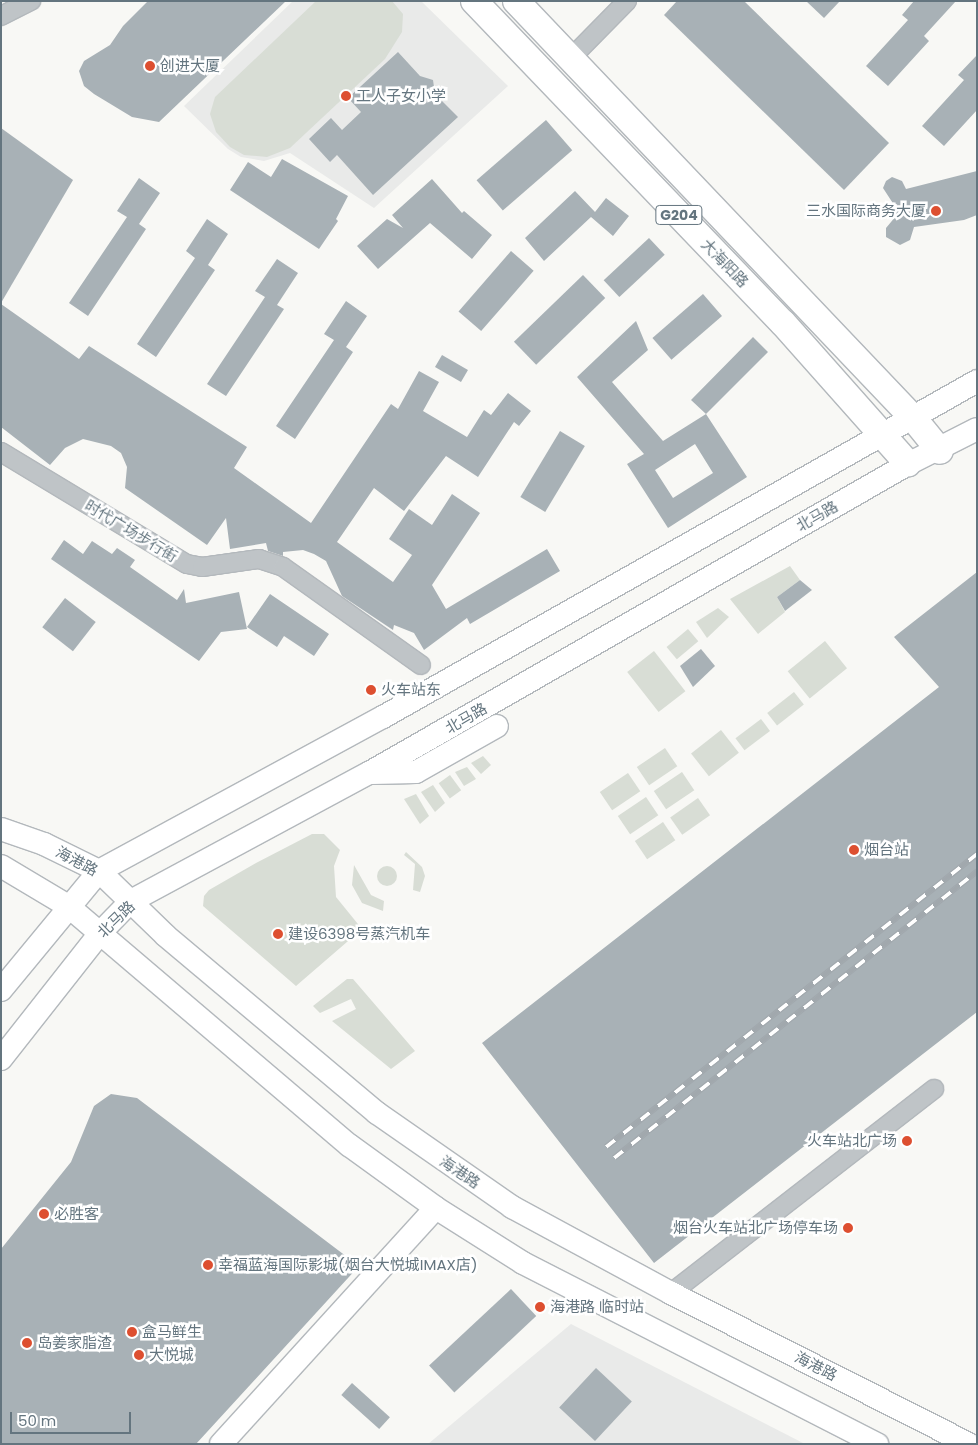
<!DOCTYPE html>
<html>
<head>
<meta charset="utf-8">
<style>
  body { margin:0 }
  #map { position:relative; width:978px; height:1445px; overflow:hidden; background:#f8f8f5; font-family:Poppins,"Noto Sans SC",sans-serif }
  div>[style] { position:absolute }
  .built>* { inset:0; background:#e9eae9 }
  .green>* { inset:0; background:#d8ddd5; transform-origin:0 0 }
  .round { border-radius:50% }
  .building>* { inset:0; background:#a8b1b6; transform-origin:0 0 }
  .roads { filter:drop-shadow(1px 0 #b3b8bc) drop-shadow(-1px 0 #b3b8bc) drop-shadow(0 1px #b3b8bc) drop-shadow(0 -1px #b3b8bc) }
  .minor>* { height:18px; margin:-9px; padding:0 9px; transform-origin:9px; border-radius:9px; background:#bfc4c7 }
  .major>* { height:22px; margin:-11px; padding:0 11px; transform-origin:11px; border-radius:11px; background:#fff }
  .highway>* { height:26px; margin:-13px; padding:0 13px; transform-origin:13px; border-radius:13px; background:#fff }
  .rail>* { height:5.5px; margin-top:-2.75px; transform-origin:0; background:repeating-linear-gradient(90deg,#fff 0 11px,#a1a8ad 0 22px); box-sizing:border-box; border-block:1px solid #a1a8ad }
  .dots>* { width:14px; height:14px; translate:-50% -50%; box-sizing:border-box; border:2px solid #fff; border-radius:50% }
  span { translate:-50% -50%; white-space:nowrap; text-align:center; line-height:1.15; -webkit-text-stroke:5px #fff; paint-order:stroke }
  .shield-label span { padding:1px 4px; background:#fff; border:1px solid; border-radius:4px; -webkit-text-stroke-width:0 }
  .shield-label { font-size:14px; color:#64757f; font-weight:700 }
  .poi-label { font-size:15px; color:#64757f }
  .left { translate:0 -50%; text-align:left }
  .right { translate:-100% -50%; text-align:right }
  .street-label { font-size:15px; color:#64757f }
  .frame { position:absolute; inset:0; border:2px solid #64757f; pointer-events:none }
  .scale { position:absolute; left:10px; top:1412px; width:121px; height:22px; box-sizing:border-box; border:2px solid #64757f; border-top:0; padding-left:6px; font-size:15px; line-height:18px; white-space:nowrap; color:#64757f; -webkit-text-stroke:4px #fff; paint-order:stroke }
</style>
</head>
<body>
<div id="map">
  <div class="built">
    <div style="clip-path:polygon(293px 1px,421px 1px,508px 86px,374px 208px,290px 153px,264px 161px,241px 157px,228px 149px,184px 106px)"></div>
    <div style="clip-path:polygon(571px 1324px,805px 1444px,428px 1444px)"></div>
  </div>
  <div class="green">
    <div style="clip-path:polygon(316px 1px,392px 1px,403px 14px,402px 32px,385px 59px,290px 148px,267px 157px,244px 155px,230px 147px,216px 132px,210px 114px,215px 97px)"></div>
    <div style="clip-path:polygon(790px 566px,800px 580px,777px 597px,785px 612px,758px 634px,730px 599px)"></div>
    <div style="clip-path:polygon(718px 608px,729px 617px,707px 638px,696px 622px)"></div>
    <div style="left:688px;top:629px;width:16px;height:28px;rotate:50deg"></div>
    <div style="left:825px;top:641px;width:35px;height:48px;rotate:51deg"></div>
    <div style="left:654px;top:651px;width:51px;height:34px;rotate:52deg"></div>
    <div style="left:794px;top:692px;width:16px;height:34px;rotate:52deg"></div>
    <div style="left:761px;top:719px;width:15px;height:32px;rotate:53deg"></div>
    <div style="left:721px;top:730px;width:29px;height:38px;rotate:52deg"></div>
    <div style="left:665px;top:748px;width:22px;height:34px;rotate:56deg"></div>
    <div style="clip-path:polygon(483px 756px,491px 765px,481px 774px,471px 763px)"></div>
    <div style="clip-path:polygon(467px 767px,476px 779px,464px 786px,455px 772px)"></div>
    <div style="left:682px;top:772px;width:22px;height:34px;rotate:56deg"></div>
    <div style="left:628px;top:773px;width:22px;height:34px;rotate:56deg"></div>
    <div style="left:450px;top:775px;width:19px;height:14px;rotate:54deg"></div>
    <div style="clip-path:polygon(433px 785px,445px 803px,435px 812px,421px 792px)"></div>
    <div style="clip-path:polygon(416px 794px,429px 816px,420px 824px,404px 799px)"></div>
    <div style="left:646px;top:797px;width:22px;height:34px;rotate:56deg"></div>
    <div style="left:698px;top:798px;width:21px;height:34px;rotate:55deg"></div>
    <div style="left:663px;top:822px;width:22px;height:34px;rotate:56deg"></div>
    <div style="clip-path:polygon(312px 834px,324px 834px,340px 850px,334px 866px,336px 897px,362px 929px,296px 986px,203px 906px,204px 896px,209px 890px,256px 863px)"></div>
    <div style="clip-path:polygon(406px 852px,422px 867px,425px 876px,420px 892px,413px 890px,415px 864px,404px 855px)"></div>
    <div style="clip-path:polygon(354px 865px,371px 895px,384px 901px,383px 911px,362px 903px,352px 885px)"></div>
    <div class="round" style="left:377px;top:866px;width:20px;height:20px"></div>
    <div style="clip-path:polygon(347px 979px,353px 979px,415px 1051px,391px 1069px,332px 1021px,356px 1009px,351px 999px,320px 1013px,313px 1006px)"></div>
  </div>
  <div class="building">
    <div style="clip-path:polygon(148px 1px,286px 1px,159px 122px,132px 117px,94px 94px,84px 86px,79px 71px,84px 61px,110px 45px,123px 26px)"></div>
    <div style="clip-path:polygon(677px 1px,744px 1px,889px 143px,844px 190px,664px 15px)"></div>
    <div style="clip-path:polygon(806px 1px,840px 1px,824px 18px)"></div>
    <div style="clip-path:polygon(914px 1px,956px 1px,924px 36px,929px 41px,888px 86px,866px 66px,908px 20px,902px 15px)"></div>
    <div style="clip-path:polygon(398px 52px,420px 76px,433px 80px,435px 94px,458px 117px,373px 195px,337px 155px,330px 162px,309px 139px,331px 118px,342px 130px,361px 112px,348px 98px)"></div>
    <div style="clip-path:polygon(977px 55px,977px 110px,944px 146px,922px 126px,964px 80px,958px 75px)"></div>
    <div style="left:546px;top:120px;width:40px;height:92px;rotate:49deg"></div>
    <div style="clip-path:polygon(1px 128px,73px 180px,1px 303px)"></div>
    <div style="clip-path:polygon(282px 159px,348px 196px,336px 219px,338px 221px,319px 249px,230px 190px,248px 162px,271px 177px)"></div>
    <div style="clip-path:polygon(977px 171px,977px 215px,964px 220px,914px 227px,910px 240px,900px 245px,886px 237px,886px 228px,896px 216px,896px 208px,883px 188px,886px 181px,892px 177px,902px 181px,906px 189px)"></div>
    <div style="clip-path:polygon(139px 178px,160px 193px,139px 224px,146px 229px,88px 316px,69px 303px,127px 217px,117px 211px)"></div>
    <div style="clip-path:polygon(432px 179px,462px 213px,464px 211px,492px 235px,472px 259px,430px 223px,378px 269px,357px 246px,387px 219px,403px 228px,392px 215px)"></div>
    <div style="clip-path:polygon(575px 191px,595px 212px,606px 198px,629px 216px,613px 236px,591px 217px,544px 261px,525px 238px)"></div>
    <div style="clip-path:polygon(207px 219px,228px 234px,208px 265px,215px 270px,156px 357px,137px 344px,195px 258px,186px 251px)"></div>
    <div style="left:649px;top:238px;width:23px;height:62px;rotate:47deg"></div>
    <div style="left:511px;top:251px;width:30px;height:80px;rotate:41deg"></div>
    <div style="clip-path:polygon(277px 259px,298px 273px,277px 305px,284px 309px,226px 396px,207px 384px,265px 297px,255px 291px)"></div>
    <div style="left:583px;top:275px;width:32px;height:96px;rotate:46deg"></div>
    <div style="left:703px;top:294px;width:29px;height:67px;rotate:49deg"></div>
    <div style="clip-path:polygon(346px 301px,367px 316px,346px 347px,353px 352px,295px 439px,276px 426px,334px 340px,324px 334px)"></div>
    <div style="clip-path:polygon(1px 304px,79px 359px,89px 346px,247px 447px,234px 468px,311px 523px,391px 404px,398px 409px,419px 371px,439px 382px,423px 411px,467px 437px,484px 410px,491px 415px,508px 393px,531px 411px,519px 426px,514px 422px,478px 477px,446px 456px,404px 511px,374px 488px,337px 542px,393px 582px,412px 555px,389px 539px,409px 509px,432px 525px,452px 494px,480px 513px,432px 585px,446px 609px,547px 549px,560px 571px,470px 624px,467px 618px,424px 650px,414px 633px,394px 625px,393px 630px,342px 596px,326px 561px,314px 554px,303px 550px,283px 552px,283px 556px,268px 551px,266px 543px,230px 549px,226px 518px,207px 545px,125px 488px,127px 467px,121px 453px,111px 446px,83px 439px,65px 448px,50px 465px,1px 427px)"></div>
    <div style="clip-path:polygon(evenodd,636px 321px,648px 350px,612px 382px,663px 441px,706px 414px,691px 400px,753px 337px,768px 352px,706px 414px,747px 477px,668px 528px,627px 464px,644px 454px,577px 377px,636px 321px,695px 444px,713px 473px,673px 498px,655px 470px,695px 444px)"></div>
    <div style="left:442px;top:355px;width:30px;height:14px;rotate:30deg"></div>
    <div style="left:560px;top:431px;width:29px;height:77px;rotate:31deg"></div>
    <div style="clip-path:polygon(64px 540px,83px 554px,92px 541px,112px 554px,117px 548px,135px 560px,130px 567px,177px 600px,184px 589px,186px 603px,239px 592px,247px 629px,221px 632px,199px 661px,51px 559px)"></div>
    <div style="clip-path:polygon(977px 572px,977px 1012px,654px 1263px,482px 1043px,939px 687px,894px 637px)"></div>
    <div style="clip-path:polygon(800px 580px,812px 590px,785px 611px,777px 597px)"></div>
    <div style="clip-path:polygon(270px 594px,329px 634px,314px 656px,284px 636px,277px 647px,247px 627px)"></div>
    <div style="left:65px;top:598px;width:39px;height:37px;rotate:38deg"></div>
    <div style="clip-path:polygon(701px 649px,715px 666px,693px 687px,680px 666px)"></div>
    <div style="clip-path:polygon(111px 1094px,137px 1098px,359px 1266px,196px 1444px,1px 1444px,1px 1249px,71px 1162px,94px 1106px)"></div>
    <div style="left:511px;top:1289px;width:37px;height:112px;rotate:47deg"></div>
    <div style="left:596px;top:1368px;width:49px;height:54px;rotate:43deg"></div>
    <div style="left:352px;top:1383px;width:51px;height:16px;rotate:42deg"></div>
  </div>
  <div class="roads">
    <div class="minor">
      <div style="left:1px;top:16px;width:34px;rotate:-27deg"></div>
      <div style="left:571px;top:58px;width:80px;rotate:-45.5deg"></div>
      <div style="left:1px;top:452px;width:217px;rotate:31.1deg"></div>
      <div style="left:187px;top:564px;width:15px;rotate:11deg"></div>
      <div style="left:202px;top:567px;width:58px;rotate:-8deg"></div>
      <div style="left:259px;top:559px;width:25px;rotate:18deg"></div>
      <div style="left:283px;top:567px;width:169px;rotate:35.4deg"></div>
      <div style="left:671px;top:1293px;width:333px;rotate:-37.8deg"></div>
    </div>
    <div class="major">
      <div style="left:372px;top:773px;width:44px;rotate:-1.3deg"></div>
      <div style="left:416px;top:772px;width:93px;rotate:-29.6deg"></div>
      <div style="left:1px;top:829px;width:46px;rotate:19.2deg"></div>
      <div style="left:44px;top:844px;width:61px;rotate:26.1deg"></div>
      <div style="left:99px;top:871px;width:93px;rotate:44.1deg"></div>
      <div style="left:166px;top:936px;width:275px;rotate:40deg"></div>
      <div style="left:377px;top:1113px;width:165px;rotate:34.8deg"></div>
      <div style="left:512px;top:1207px;width:181px;rotate:28.4deg"></div>
      <div style="left:671px;top:1293px;width:334px;rotate:26.9deg"></div>
      <div style="left:1px;top:866px;width:78px;rotate:30.8deg"></div>
      <div style="left:68px;top:906px;width:369px;rotate:40.4deg"></div>
      <div style="left:349px;top:1145px;width:107px;rotate:35.9deg"></div>
      <div style="left:436px;top:1208px;width:103px;rotate:32.3deg"></div>
      <div style="left:523px;top:1263px;width:398px;rotate:27.1deg"></div>
      <div style="left:1px;top:990px;width:154px;rotate:-50.5deg"></div>
      <div style="left:99px;top:871px;width:323px;rotate:-28.5deg"></div>
      <div style="left:383px;top:717px;width:682px;rotate:-29.49deg"></div>
      <div style="left:1px;top:1059px;width:160px;rotate:-51.8deg"></div>
      <div style="left:100px;top:933px;width:45px;rotate:-45.9deg"></div>
      <div style="left:131px;top:901px;width:270px;rotate:-28.3deg"></div>
      <div style="left:369px;top:773px;width:621px;rotate:-29.82deg"></div>
      <div style="left:908px;top:464px;width:77px;rotate:-26.9deg"></div>
      <div style="left:221px;top:1444px;width:319px;rotate:-47.7deg"></div>
    </div>
    <div class="highway">
      <div style="left:474px;top:1px;width:446px;rotate:46.2deg"></div>
      <div style="left:783px;top:323px;width:188px;rotate:48.4deg"></div>
      <div style="left:516px;top:1px;width:577px;rotate:46.4deg"></div>
      <div style="left:914px;top:419px;width:41px;rotate:50.9deg"></div>
    </div>
  </div>
  <div class="rail">
    <div style="left:606px;top:1147px;width:473px;rotate:-38.3deg"></div>
    <div style="left:614px;top:1158px;width:463px;rotate:-38.3deg"></div>
  </div>
  <div class="dots">
    <div style="left:150px;top:66px;background:#dd4f30"></div>
    <div style="left:346px;top:96px;background:#dd4f30"></div>
    <div style="left:936px;top:211px;background:#dd4f30"></div>
    <div style="left:371px;top:690px;background:#dd4f30"></div>
    <div style="left:854px;top:850px;background:#dd4f30"></div>
    <div style="left:278px;top:934px;background:#dd4f30"></div>
    <div style="left:907px;top:1141px;background:#dd4f30"></div>
    <div style="left:44px;top:1214px;background:#dd4f30"></div>
    <div style="left:848px;top:1228px;background:#dd4f30"></div>
    <div style="left:208px;top:1265px;background:#dd4f30"></div>
    <div style="left:540px;top:1307px;background:#dd4f30"></div>
    <div style="left:132px;top:1332px;background:#dd4f30"></div>
    <div style="left:27px;top:1343px;background:#dd4f30"></div>
    <div style="left:139px;top:1355px;background:#dd4f30"></div>
  </div>
  <div class="shield-label">
    <span style="left:679px;top:215px">G204</span>
  </div>
  <div class="poi-label">
    <span class="left" style="left:160px;top:66px">创进大厦</span>
    <span class="left" style="left:356px;top:96px">工人子女小学</span>
    <span class="right" style="left:926px;top:211px">三水国际商务大厦</span>
    <span class="left" style="left:381px;top:690px">火车站东</span>
    <span class="left" style="left:864px;top:850px">烟台站</span>
    <span class="left" style="left:288px;top:934px">建设6398号蒸汽机车</span>
    <span class="right" style="left:897px;top:1141px">火车站北广场</span>
    <span class="left" style="left:54px;top:1214px">必胜客</span>
    <span class="right" style="left:838px;top:1228px">烟台火车站北广场停车场</span>
    <span class="left" style="left:218px;top:1265px">幸福蓝海国际影城(烟台大悦城IMAX店)</span>
    <span class="left" style="left:550px;top:1307px">海港路 临时站</span>
    <span class="left" style="left:142px;top:1332px">盒马鲜生</span>
    <span class="left" style="left:37px;top:1343px">岛姜家脂渣</span>
    <span class="left" style="left:149px;top:1355px">大悦城</span>
  </div>
  <div class="street-label">
    <span style="left:725px;top:263px;rotate:46deg">大海阳路</span>
    <span style="left:817px;top:516px;rotate:-30deg">北马路</span>
    <span style="left:131px;top:531px;rotate:31deg">时代广场步行街</span>
    <span style="left:466px;top:718px;rotate:-30deg">北马路</span>
    <span style="left:77px;top:861px;rotate:28deg">海港路</span>
    <span style="left:116px;top:919px;rotate:-44deg">北马路</span>
    <span style="left:460px;top:1172px;rotate:34deg">海港路</span>
    <span style="left:816px;top:1366px;rotate:27deg">海港路</span>
  </div>
  <div class="frame"></div>
  <div class="scale">50 m</div>
</div>
</body>
</html>
